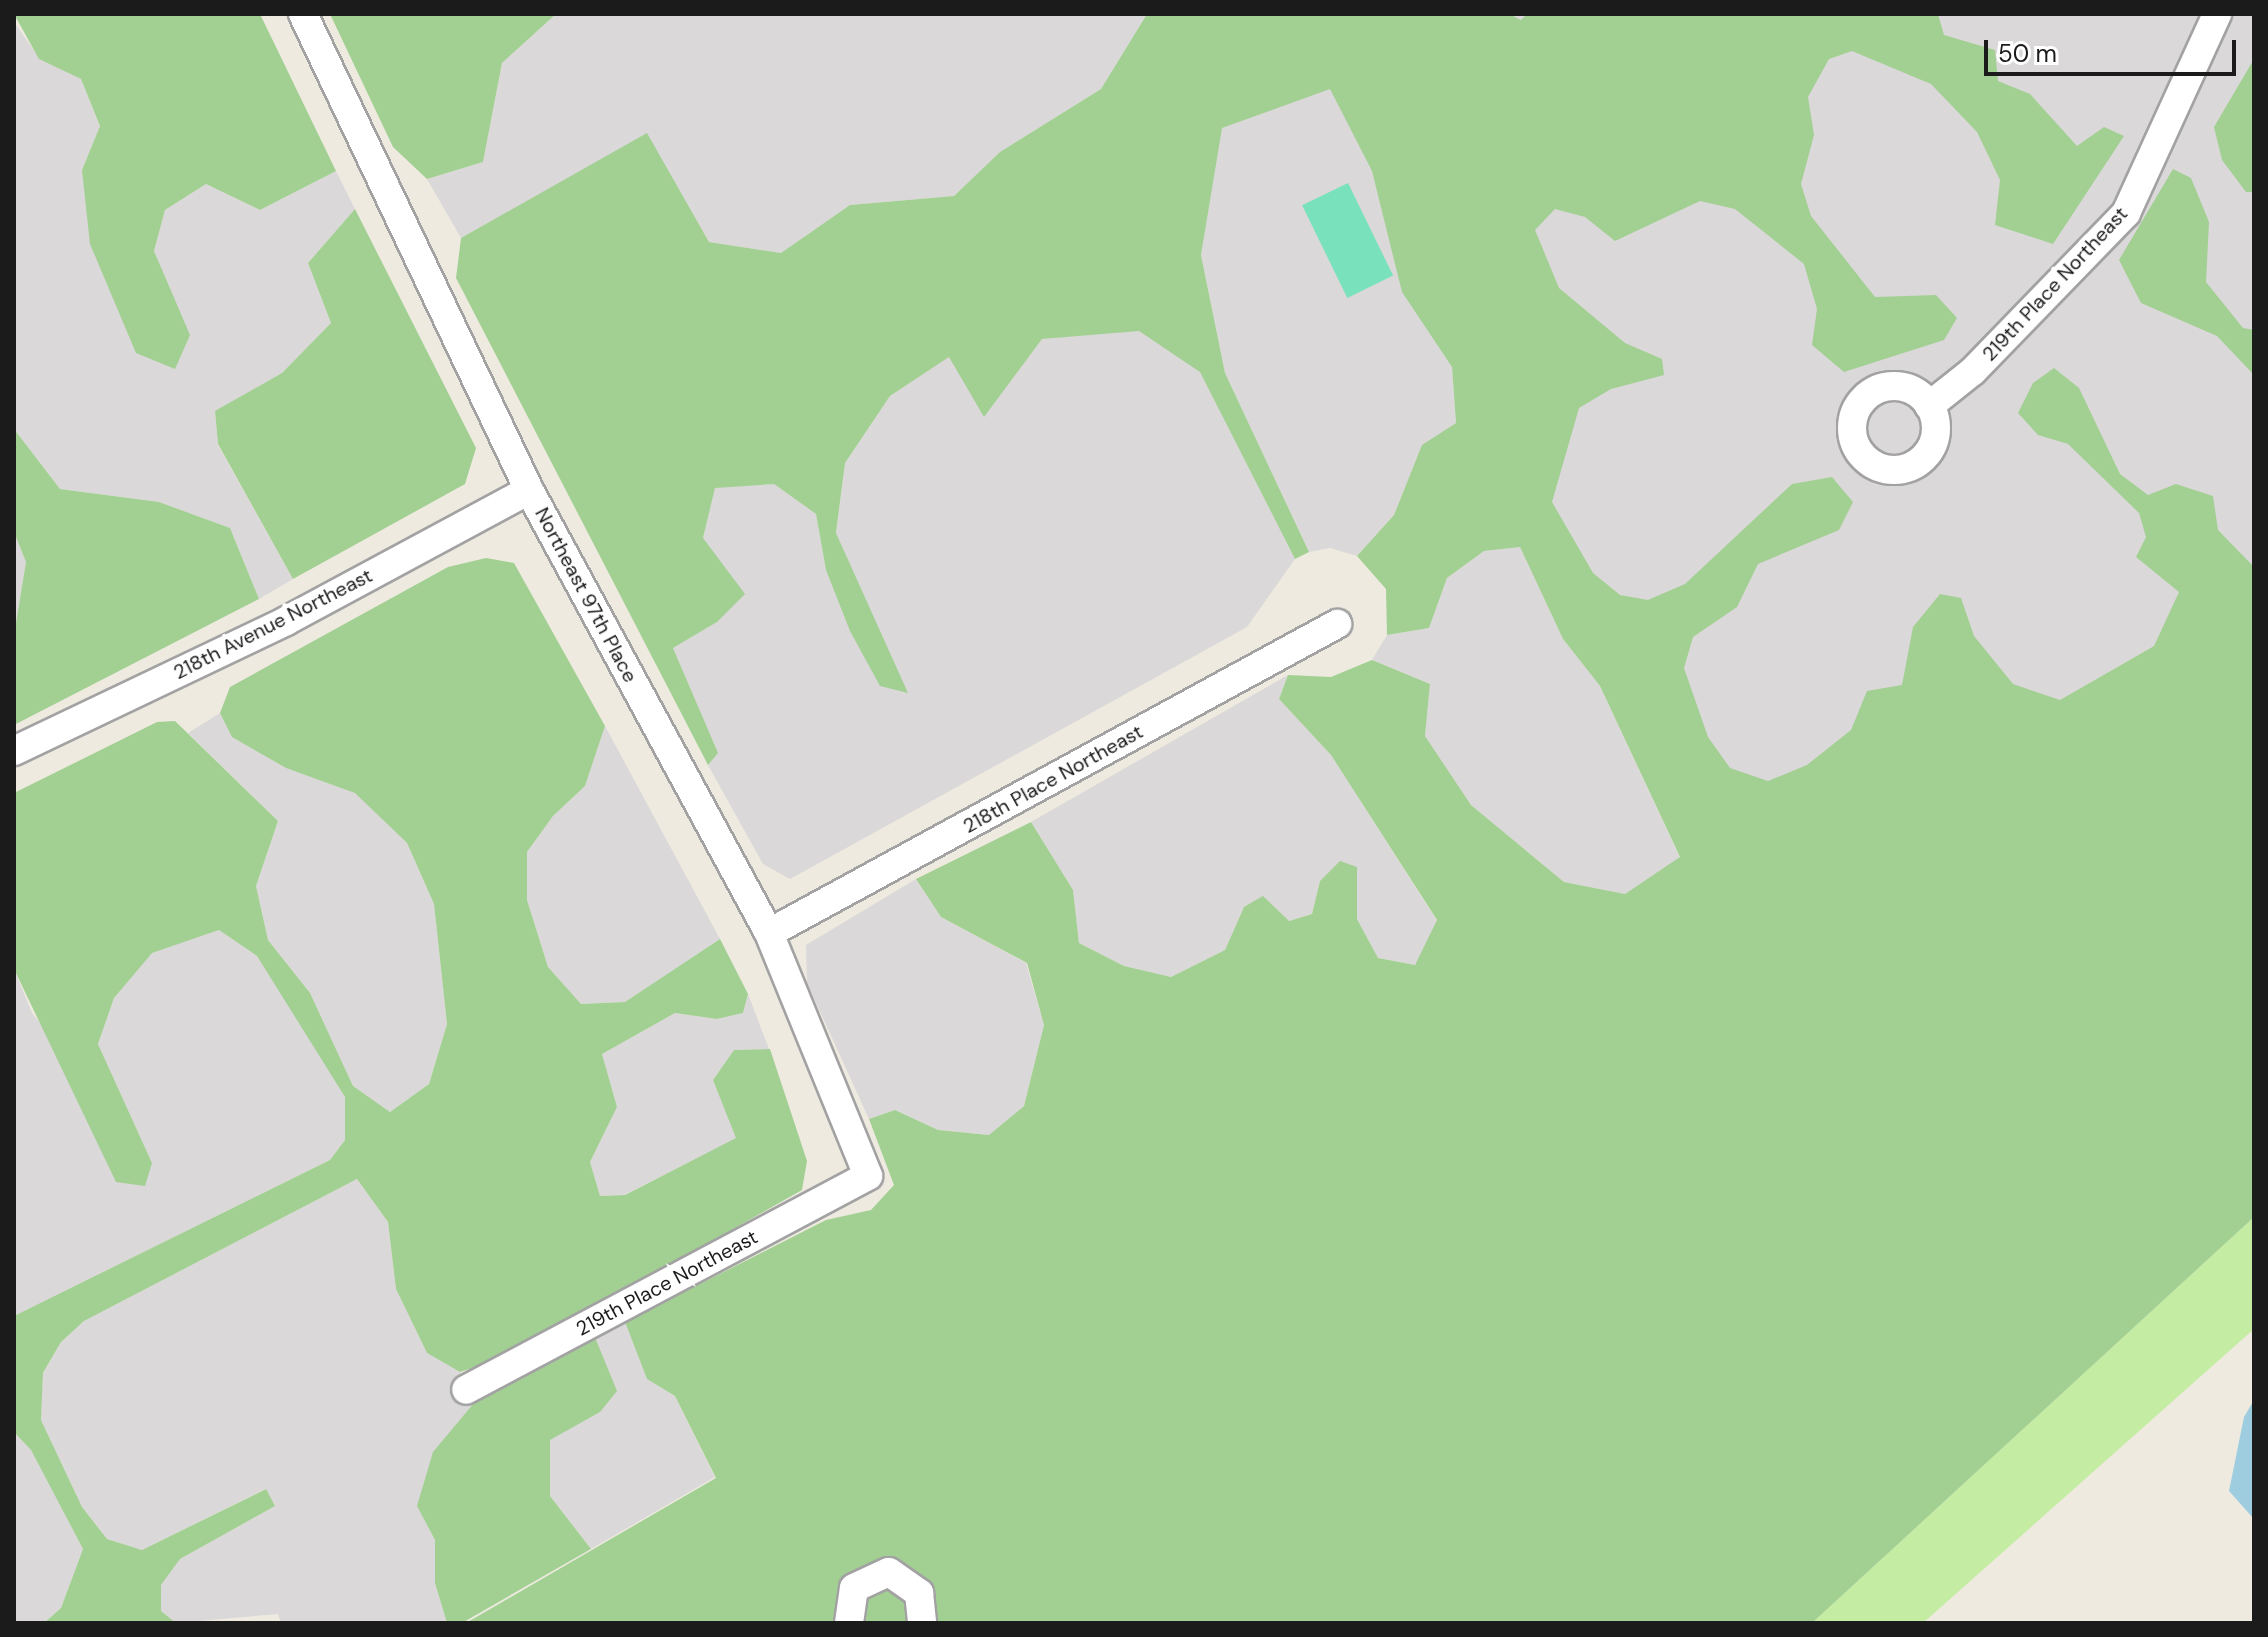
<!DOCTYPE html>
<html>
<head>
<meta charset="utf-8">
<style>
  body { margin:0 }
  #map { position:relative; width:2268px; height:1637px; overflow:hidden; background:#eeeae0; font-family:"DM Sans",sans-serif }
  div>[style] { position:absolute }
  .residential>* { inset:0; background:#dad8d8 }
  .grass>* { inset:0; background:#c4eca2 }
  .forest>* { inset:0; background:#a2d092 }
  .pitch>* { inset:0; background:#79e2bd; transform-origin:0 0 }
  .water>* { inset:0; background:#9dcdde }
  .roads { filter:drop-shadow(2px 0 #a2a2a2) drop-shadow(-2px 0 #a2a2a2) drop-shadow(0 2px #a2a2a2) drop-shadow(0 -2px #a2a2a2) }
  .street>* { height:28px; margin:-14px; padding:0 14px; transform-origin:14px; border-radius:14px; background:#fff }
  .street>.ring { margin:-14px; padding:0; box-sizing:content-box; background:none; border:28px solid #fff; border-radius:50% }
  span { translate:-50% -50%; white-space:nowrap; text-align:center; line-height:1.15; -webkit-text-stroke:8px #fff; paint-order:stroke }
  .street-label { font-size:20px; color:#1b1b1b }
  .frame { position:absolute; inset:0; border:16px solid #1b1b1b; pointer-events:none }
  .scale { position:absolute; left:1984px; top:40px; width:252px; height:36px; box-sizing:border-box; border:4px solid #1b1b1b; border-top:0; padding-left:10px; font-size:24px; line-height:28px; white-space:nowrap; color:#1b1b1b; -webkit-text-stroke:6px #fff; paint-order:stroke }
</style>
</head>
<body>
<div id="map">
  <div class="residential">
    <div style="clip-path:polygon(556px 14px,1147px 14px,1101px 89px,1000px 152px,954px 196px,850px 205px,781px 253px,709px 242px,647px 134px,461px 238px,427px 179px,483px 162px,502px 63px)"></div>
    <div style="clip-path:polygon(1291px 14px,2254px 14px,2254px 588px,1743px 884px,1375px 175px,1403px 292px,1452px 367px,1456px 423px,1422px 446px,1394px 515px,1357px 556px,1330px 548px,1309px 552px,1225px 373px,1201px 255px,1221px 128px)"></div>
    <div style="clip-path:polygon(14px 22px,40px 59px,81px 79px,100px 126px,82px 170px,189px 336px,154px 251px,165px 210px,206px 184px,260px 210px,336px 171px,355px 209px,308px 263px,331px 323px,282px 373px,215px 412px,218px 445px,293px 579px,259px 599px,230px 528px,159px 502px,60px 489px,14px 429px)"></div>
    <div style="clip-path:polygon(1139px 330px,1200px 371px,1295px 559px,1247px 627px,790px 879px,763px 864px,708px 765px,717px 753px,673px 648px,717px 622px,703px 538px,715px 487px,774px 484px,816px 514px,826px 570px,907px 693px,836px 534px,845px 463px,890px 396px,950px 356px,984px 416px,1042px 339px)"></div>
    <div style="clip-path:polygon(14px 532px,26px 562px,14px 635px)"></div>
    <div style="clip-path:polygon(1520px 547px,1563px 639px,1600px 686px,1680px 858px,1625px 894px,1564px 882px,1471px 805px,1425px 736px,1430px 684px,1372px 660px,1387px 635px,1429px 628px,1447px 578px,1484px 551px)"></div>
    <div style="clip-path:polygon(1288px 675px,1279px 699px,1331px 755px,1437px 921px,1415px 965px,1378px 958px,1357px 919px,1357px 867px,1320px 881px,1312px 914px,1289px 921px,1244px 907px,1225px 950px,1171px 977px,1124px 966px,1079px 943px,1073px 890px,1031px 822px)"></div>
    <div style="clip-path:polygon(220px 713px,233px 737px,286px 768px,355px 792px,407px 843px,434px 904px,447px 1024px,429px 1084px,390px 1112px,353px 1086px,310px 993px,268px 940px,256px 886px,278px 821px,188px 733px)"></div>
    <div style="clip-path:polygon(605px 726px,720px 939px,625px 1002px,581px 1004px,548px 967px,527px 900px,527px 852px,553px 816px,585px 786px)"></div>
    <div style="clip-path:polygon(916px 879px,941px 917px,1026px 963px,1044px 1025px,1024px 1106px,989px 1135px,938px 1130px,895px 1110px,869px 1119px,807px 983px,806px 945px)"></div>
    <div style="clip-path:polygon(219px 930px,257px 956px,293px 1008px,345px 1097px,345px 1140px,330px 1160px,14px 1316px,14px 969px,32px 1013px,152px 1163px,98px 1044px,114px 998px,151px 953px)"></div>
    <div style="clip-path:polygon(748px 994px,769px 1049px,734px 1050px,713px 1080px,737px 1138px,624px 1195px,600px 1196px,590px 1162px,617px 1107px,602px 1054px,675px 1013px,717px 1019px,743px 1013px)"></div>
    <div style="clip-path:polygon(357px 1179px,388px 1222px,396px 1289px,427px 1353px,460px 1372px,479px 1397px,418px 1506px,435px 1540px,435px 1583px,447px 1623px,281px 1623px,278px 1614px,176px 1623px,161px 1611px,161px 1585px,180px 1559px,275px 1506px,265px 1489px,142px 1550px,107px 1539px,82px 1507px,41px 1420px,43px 1374px,61px 1342px,84px 1321px)"></div>
    <div style="clip-path:polygon(625px 1322px,647px 1379px,675px 1396px,715px 1477px,591px 1549px,550px 1496px,550px 1439px,600px 1412px,594px 1335px)"></div>
    <div style="clip-path:polygon(14px 1432px,31px 1450px,83px 1549px,61px 1608px,44px 1623px,14px 1623px)"></div>
  </div>
  <div class="grass">
    <div style="clip-path:polygon(2254px 1217px,2254px 1329px,1923px 1623px,1812px 1623px)"></div>
  </div>
  <div class="forest">
    <div style="clip-path:polygon(14px 14px,260px 14px,336px 171px,260px 210px,206px 184px,165px 210px,154px 251px,190px 335px,175px 369px,136px 353px,90px 244px,82px 170px,100px 126px,81px 79px,39px 59px)"></div>
    <div style="clip-path:polygon(330px 14px,556px 14px,502px 63px,483px 162px,427px 179px,393px 147px)"></div>
    <div style="clip-path:polygon(1147px 14px,1509px 14px,1521px 20px,1527px 14px,1938px 14px,1944px 35px,1995px 50px,1998px 81px,2030px 94px,2077px 146px,2104px 127px,2124px 136px,2053px 244px,1995px 225px,2000px 180px,1977px 132px,1931px 84px,1852px 51px,1829px 59px,1808px 97px,1814px 135px,1801px 184px,1811px 216px,1875px 297px,1936px 295px,1957px 318px,1944px 340px,1844px 372px,1812px 345px,1817px 309px,1804px 264px,1735px 209px,1700px 201px,1615px 241px,1585px 217px,1555px 209px,1535px 230px,1559px 288px,1625px 343px,1662px 359px,1664px 375px,1611px 389px,1579px 408px,1552px 502px,1593px 573px,1620px 595px,1648px 600px,1685px 584px,1792px 484px,1832px 477px,1853px 502px,1839px 530px,1758px 564px,1737px 607px,1693px 637px,1684px 668px,1708px 737px,1730px 768px,1768px 781px,1807px 765px,1851px 730px,1867px 691px,1902px 685px,1913px 627px,1940px 594px,1961px 598px,1974px 636px,2013px 684px,2060px 700px,2154px 646px,2179px 592px,2136px 557px,2146px 537px,2139px 513px,2068px 444px,2038px 435px,2018px 413px,2033px 383px,2054px 368px,2079px 388px,2120px 474px,2148px 495px,2176px 484px,2213px 496px,2218px 530px,2254px 567px,2254px 1217px,1812px 1623px,466px 1623px,716px 1478px,675px 1396px,647px 1379px,625px 1322px,826px 1220px,871px 1210px,894px 1185px,869px 1119px,895px 1110px,938px 1130px,989px 1135px,1024px 1106px,1044px 1025px,1027px 963px,941px 917px,916px 879px,1031px 822px,1073px 890px,1079px 943px,1124px 966px,1171px 977px,1225px 950px,1244px 907px,1263px 896px,1289px 921px,1312px 914px,1320px 881px,1340px 861px,1357px 867px,1357px 919px,1378px 958px,1415px 965px,1437px 920px,1331px 755px,1279px 699px,1288px 675px,1331px 677px,1372px 660px,1430px 684px,1425px 736px,1471px 805px,1564px 882px,1625px 894px,1680px 857px,1600px 686px,1563px 639px,1520px 547px,1484px 551px,1447px 578px,1429px 628px,1387px 635px,1386px 589px,1357px 556px,1394px 515px,1422px 445px,1456px 423px,1452px 367px,1402px 292px,1372px 171px,1330px 89px,1222px 128px,1201px 255px,1225px 373px,1309px 552px,1295px 559px,1200px 372px,1139px 331px,1042px 339px,984px 417px,949px 357px,890px 396px,845px 463px,836px 533px,908px 693px,880px 686px,850px 631px,826px 570px,816px 514px,774px 484px,715px 488px,703px 538px,745px 594px,717px 622px,673px 648px,718px 753px,708px 765px,456px 278px,461px 238px,647px 133px,709px 242px,781px 253px,850px 205px,954px 196px,1000px 152px,1101px 89px)"></div>
    <div style="clip-path:polygon(2254px 59px,2254px 192px,2246px 192px,2222px 160px,2214px 127px)"></div>
    <div style="clip-path:polygon(2173px 169px,2191px 178px,2209px 222px,2206px 282px,2243px 328px,2254px 330px,2254px 375px,2217px 336px,2141px 303px,2119px 260px)"></div>
    <div style="clip-path:polygon(355px 209px,476px 448px,465px 484px,293px 579px,218px 444px,215px 411px,282px 373px,331px 323px,308px 263px)"></div>
    <div style="clip-path:polygon(14px 429px,60px 489px,159px 502px,230px 528px,259px 599px,14px 725px,14px 635px,26px 562px,14px 532px)"></div>
    <div style="clip-path:polygon(486px 558px,514px 563px,605px 726px,585px 786px,553px 816px,527px 852px,527px 900px,548px 967px,581px 1004px,625px 1002px,720px 939px,748px 994px,743px 1013px,717px 1019px,675px 1013px,602px 1054px,617px 1107px,590px 1162px,600px 1196px,625px 1195px,736px 1138px,713px 1080px,734px 1050px,770px 1049px,807px 1161px,802px 1190px,512px 1355px,460px 1372px,427px 1353px,396px 1289px,388px 1222px,357px 1179px,84px 1321px,61px 1342px,43px 1373px,41px 1420px,82px 1507px,107px 1539px,142px 1550px,266px 1489px,275px 1506px,180px 1559px,161px 1585px,161px 1611px,176px 1623px,44px 1623px,61px 1608px,83px 1549px,31px 1450px,14px 1432px,14px 1316px,330px 1160px,345px 1140px,345px 1097px,257px 956px,219px 930px,152px 953px,114px 998px,98px 1044px,152px 1163px,145px 1186px,116px 1182px,14px 969px,14px 793px,157px 722px,175px 721px,278px 821px,256px 886px,268px 940px,310px 993px,353px 1086px,390px 1112px,429px 1084px,447px 1024px,434px 904px,407px 843px,355px 793px,286px 768px,232px 737px,220px 713px,230px 687px,448px 567px)"></div>
    <div style="clip-path:polygon(594px 1335px,617px 1391px,600px 1412px,550px 1440px,550px 1496px,591px 1549px,462px 1623px,447px 1623px,435px 1583px,435px 1540px,417px 1506px,433px 1452px,479px 1397px)"></div>
  </div>
  <div class="pitch">
    <div style="left:1348px;top:183px;width:103px;height:51px;rotate:64deg"></div>
  </div>
  <div class="water">
    <div style="clip-path:polygon(2254px 1400px,2254px 1519px,2229px 1491px,2244px 1417px)"></div>
  </div>
  <div class="roads">
    <div class="street">
      <div style="left:303px;top:14px;width:527px;rotate:64.6deg"></div>
      <div style="left:529px;top:490px;width:504px;rotate:61.55deg"></div>
      <div style="left:769px;top:933px;width:262px;rotate:67.8deg"></div>
      <div style="left:868px;top:1176px;width:455px;rotate:152deg"></div>
      <div class="ring" style="left:1852px;top:386px;width:56px;height:56px"></div>
      <div style="left:1929px;top:406px;width:56px;rotate:-38.5deg"></div>
      <div style="left:1973px;top:371px;width:220px;rotate:-45.9deg"></div>
      <div style="left:2126px;top:213px;width:219px;rotate:-65.4deg"></div>
      <div style="left:14px;top:751px;width:301px;rotate:-25.5deg"></div>
      <div style="left:286px;top:621px;width:276px;rotate:-28.3deg"></div>
      <div style="left:769px;top:933px;width:647px;rotate:-28.55deg"></div>
      <div style="left:849px;top:1623px;width:35px;rotate:-82deg"></div>
      <div style="left:854px;top:1588px;width:38px;rotate:-25deg"></div>
      <div style="left:889px;top:1572px;width:37px;rotate:35deg"></div>
      <div style="left:919px;top:1593px;width:30px;rotate:84deg"></div>
    </div>
  </div>
  <div class="street-label">
    <span style="left:2055px;top:284px;rotate:-47deg">219th Place Northeast</span>
    <span style="left:586px;top:595px;rotate:62deg">Northeast 97th Place</span>
    <span style="left:273px;top:624px;rotate:-27deg">218th Avenue Northeast</span>
    <span style="left:1053px;top:779px;rotate:-29deg">218th Place Northeast</span>
    <span style="left:667px;top:1283px;rotate:-28deg">219th Place Northeast</span>
  </div>
  <div class="frame"></div>
  <div class="scale">50 m</div>
</div>
</body>
</html>
